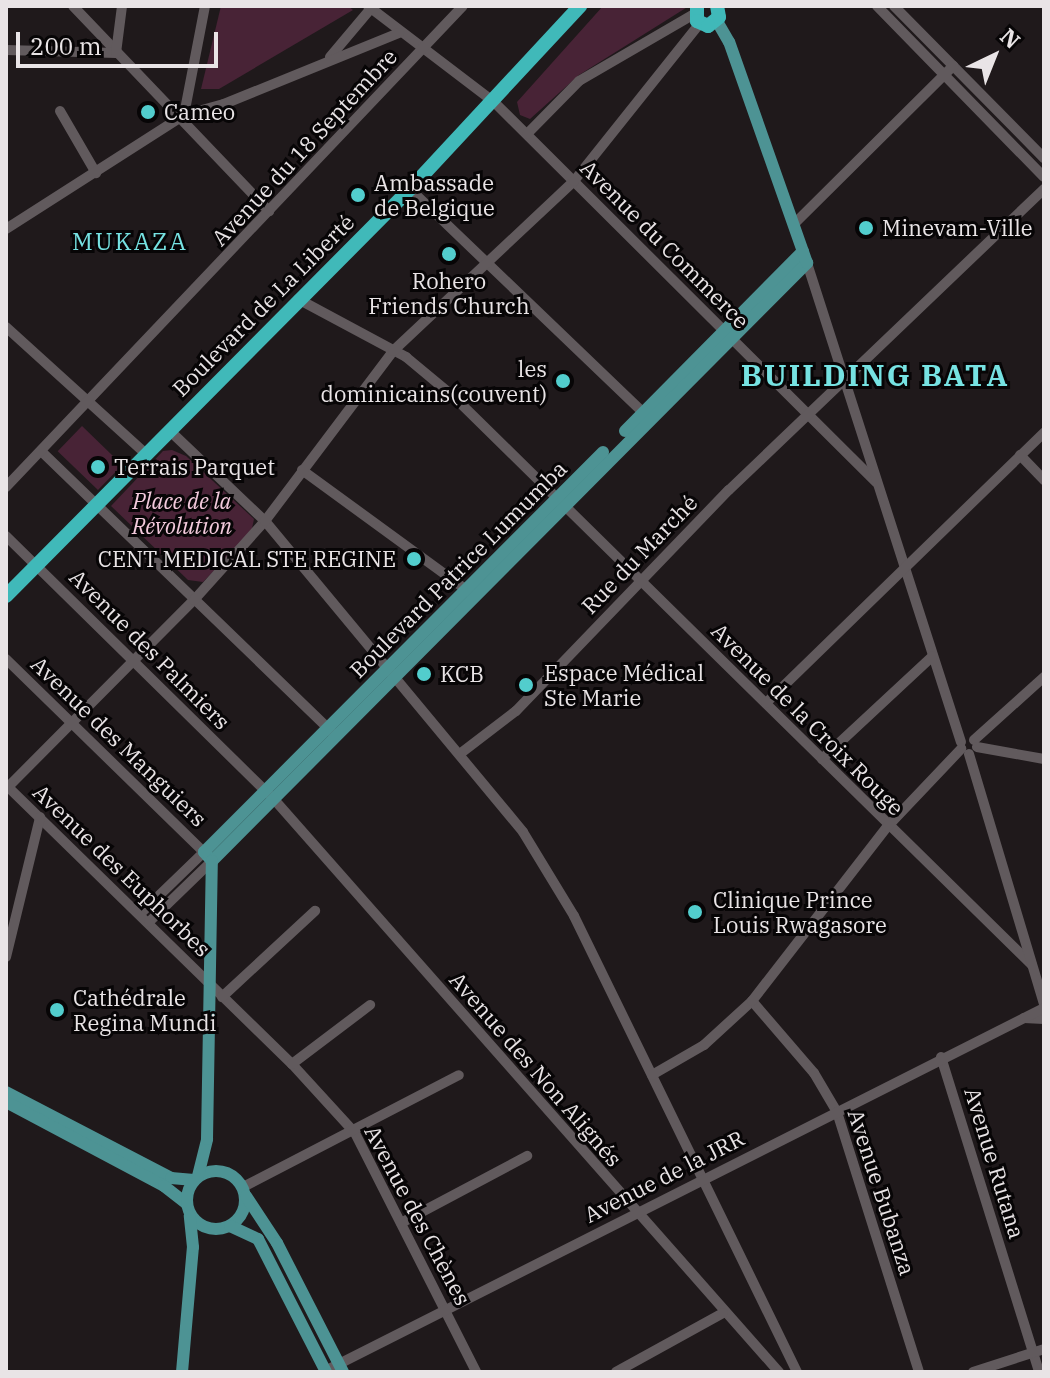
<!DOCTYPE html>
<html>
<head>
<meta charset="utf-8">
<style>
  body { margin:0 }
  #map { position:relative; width:1050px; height:1378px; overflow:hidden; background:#1f191b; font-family:"IBM Plex Serif",serif }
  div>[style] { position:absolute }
  .green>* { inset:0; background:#482336; transform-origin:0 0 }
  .minor>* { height:10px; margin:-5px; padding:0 5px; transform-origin:5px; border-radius:5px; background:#615a5d }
  .major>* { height:12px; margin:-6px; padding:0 6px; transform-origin:6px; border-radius:6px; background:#4d9394 }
  .major>.ring { margin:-6px; padding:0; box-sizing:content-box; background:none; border:12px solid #4d9394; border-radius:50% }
  .highway>* { height:14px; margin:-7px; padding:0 7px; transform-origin:7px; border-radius:7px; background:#40b9b9 }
  .dots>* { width:22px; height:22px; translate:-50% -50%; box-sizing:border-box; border:4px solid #070506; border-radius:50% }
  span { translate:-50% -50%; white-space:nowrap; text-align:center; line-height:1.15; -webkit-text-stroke:6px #070506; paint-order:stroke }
  .poi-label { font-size:22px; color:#e9e4e6 }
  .left { translate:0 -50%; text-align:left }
  .right { translate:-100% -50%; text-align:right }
  .street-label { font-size:22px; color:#e9e4e6 }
  .park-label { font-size:22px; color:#f3cadc; font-style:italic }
  .neighbourhood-label { font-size:24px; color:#76e2e2; letter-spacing:2px }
  .district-label { font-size:30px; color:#76e2e2; font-weight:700; letter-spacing:2px }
  .frame { position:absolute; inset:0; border:8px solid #e9e4e6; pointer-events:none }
  .north { position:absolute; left:954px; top:16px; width:80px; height:80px; -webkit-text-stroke:6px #070506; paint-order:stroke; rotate:43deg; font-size:22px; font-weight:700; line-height:32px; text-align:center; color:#e9e4e6 }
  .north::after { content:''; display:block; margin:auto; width:28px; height:36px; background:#e9e4e6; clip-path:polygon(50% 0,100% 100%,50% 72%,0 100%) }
  .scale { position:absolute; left:16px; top:32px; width:202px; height:36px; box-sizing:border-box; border:4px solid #e9e4e6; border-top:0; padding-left:10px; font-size:24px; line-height:28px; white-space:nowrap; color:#e9e4e6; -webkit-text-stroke:6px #070506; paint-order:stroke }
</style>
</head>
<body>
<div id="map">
  <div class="green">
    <div style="clip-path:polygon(221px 6px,348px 6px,353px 10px,219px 89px,201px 89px)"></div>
    <div style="clip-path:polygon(603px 6px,689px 6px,579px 75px,530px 119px,520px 115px,517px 102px)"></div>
    <div style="left:82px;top:426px;width:56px;height:35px;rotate:44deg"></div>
    <div style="clip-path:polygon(172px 450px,186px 456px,254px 519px,251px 533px,203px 582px,188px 580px,111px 506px,163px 451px)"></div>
  </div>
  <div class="minor">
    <div style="left:73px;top:6px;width:284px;rotate:46.3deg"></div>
    <div style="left:368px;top:6px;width:158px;rotate:37.3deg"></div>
    <div style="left:494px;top:102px;width:539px;rotate:44.85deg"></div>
    <div style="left:877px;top:6px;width:239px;rotate:45.7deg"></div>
    <div style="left:894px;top:6px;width:214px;rotate:45.4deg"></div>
    <div style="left:6px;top:50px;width:110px;rotate:1.6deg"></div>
    <div style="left:116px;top:53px;width:47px;rotate:-82.7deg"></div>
    <div style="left:330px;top:57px;width:67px;rotate:-49.9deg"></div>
    <div style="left:60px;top:111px;width:72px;rotate:59.9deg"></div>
    <div style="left:184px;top:115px;width:111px;rotate:-79.1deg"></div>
    <div style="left:527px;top:134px;width:74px;rotate:-45.5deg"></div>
    <div style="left:579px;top:81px;width:133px;rotate:-30.2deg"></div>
    <div style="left:410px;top:189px;width:330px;rotate:43.8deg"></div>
    <div style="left:795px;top:223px;width:223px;rotate:-44.8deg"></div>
    <div style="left:6px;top:229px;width:211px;rotate:-32.6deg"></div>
    <div style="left:184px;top:115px;width:41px;rotate:-15.4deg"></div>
    <div style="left:224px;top:104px;width:189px;rotate:-22.1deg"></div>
    <div style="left:807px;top:263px;width:503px;rotate:72.18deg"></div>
    <div style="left:298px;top:299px;width:123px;rotate:28.2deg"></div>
    <div style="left:406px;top:357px;width:62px;rotate:39.8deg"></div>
    <div style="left:454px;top:397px;width:810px;rotate:44.5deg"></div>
    <div style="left:6px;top:327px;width:189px;rotate:42.2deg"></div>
    <div style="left:169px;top:430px;width:132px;rotate:43.5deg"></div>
    <div style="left:265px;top:521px;width:404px;rotate:50.3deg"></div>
    <div style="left:523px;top:832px;width:98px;rotate:58.7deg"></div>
    <div style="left:574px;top:916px;width:508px;rotate:63.94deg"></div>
    <div style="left:41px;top:451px;width:406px;rotate:44deg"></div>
    <div style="left:1020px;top:455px;width:35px;rotate:46deg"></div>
    <div style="left:302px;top:470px;width:210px;rotate:36.1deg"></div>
    <div style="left:6px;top:487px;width:663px;rotate:-46.47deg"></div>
    <div style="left:6px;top:536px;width:373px;rotate:44.5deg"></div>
    <div style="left:272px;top:797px;width:767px;rotate:48.6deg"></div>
    <div style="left:6px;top:659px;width:277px;rotate:44.3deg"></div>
    <div style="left:204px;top:852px;width:89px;rotate:135.9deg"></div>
    <div style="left:766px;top:703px;width:388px;rotate:-44.2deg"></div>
    <div style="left:974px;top:740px;width:94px;rotate:-42deg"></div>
    <div style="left:977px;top:747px;width:68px;rotate:10.2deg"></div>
    <div style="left:461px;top:753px;width:69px;rotate:-37.4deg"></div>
    <div style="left:516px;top:711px;width:307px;rotate:-46.1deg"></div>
    <div style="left:729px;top:490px;width:436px;rotate:-43.7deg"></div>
    <div style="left:969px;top:754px;width:261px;rotate:73.3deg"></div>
    <div style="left:822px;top:759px;width:151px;rotate:-42.9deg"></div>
    <div style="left:6px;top:785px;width:400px;rotate:44.3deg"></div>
    <div style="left:292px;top:1064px;width:93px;rotate:47.6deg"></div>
    <div style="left:355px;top:1133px;width:268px;rotate:63.1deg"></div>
    <div style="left:8px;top:787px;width:264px;rotate:-45.2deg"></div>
    <div style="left:194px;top:600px;width:106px;rotate:-48.1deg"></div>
    <div style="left:265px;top:521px;width:213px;rotate:-53deg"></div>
    <div style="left:393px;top:351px;width:248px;rotate:-43.2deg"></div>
    <div style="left:574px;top:181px;width:202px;rotate:-51.4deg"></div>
    <div style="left:149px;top:922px;width:88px;rotate:-44.1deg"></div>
    <div style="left:6px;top:957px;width:144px;rotate:-76.3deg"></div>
    <div style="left:222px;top:997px;width:127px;rotate:-42.8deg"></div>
    <div style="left:752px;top:1001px;width:95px;rotate:49.3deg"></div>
    <div style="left:814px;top:1073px;width:45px;rotate:59.5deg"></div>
    <div style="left:837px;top:1112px;width:273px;rotate:72.5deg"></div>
    <div style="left:1024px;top:1018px;width:20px;rotate:3deg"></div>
    <div style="left:941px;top:1057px;width:330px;rotate:72.7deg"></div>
    <div style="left:292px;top:1064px;width:98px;rotate:-37.1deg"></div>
    <div style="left:652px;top:1075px;width:60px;rotate:-30deg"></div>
    <div style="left:704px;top:1045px;width:65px;rotate:-42.5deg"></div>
    <div style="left:752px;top:1001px;width:220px;rotate:-52.2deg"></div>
    <div style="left:887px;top:827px;width:108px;rotate:-46.5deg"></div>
    <div style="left:243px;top:1187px;width:243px;rotate:-27.4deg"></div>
    <div style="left:401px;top:1223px;width:143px;rotate:-28deg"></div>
    <div style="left:325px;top:1371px;width:805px;rotate:-26.79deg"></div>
    <div style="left:616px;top:1372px;width:122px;rotate:-28.9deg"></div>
    <div style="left:973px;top:1372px;width:75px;rotate:-17.9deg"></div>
  </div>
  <div class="major">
    <div style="left:625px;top:431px;width:253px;rotate:-45.3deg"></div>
    <div style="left:212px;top:861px;width:844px;rotate:-45.14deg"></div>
    <div style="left:807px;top:263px;width:234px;rotate:-109.4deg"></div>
    <div style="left:729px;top:42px;width:24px;rotate:-120deg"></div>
    <div style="left:212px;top:861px;width:12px;rotate:-132deg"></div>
    <div style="left:204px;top:852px;width:565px;rotate:-45.07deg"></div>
    <div style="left:6px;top:1092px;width:186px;rotate:27.5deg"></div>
    <div style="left:171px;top:1178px;width:23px;rotate:5deg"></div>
    <div style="left:6px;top:1102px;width:179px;rotate:28deg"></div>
    <div style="left:164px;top:1186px;width:29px;rotate:38deg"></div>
    <div class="ring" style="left:187px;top:1171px;width:46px;height:46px"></div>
    <div style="left:198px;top:1176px;width:38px;rotate:-76deg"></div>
    <div style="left:207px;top:1139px;width:278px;rotate:-89deg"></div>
    <div style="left:246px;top:1196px;width:56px;rotate:56.6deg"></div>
    <div style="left:277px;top:1243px;width:145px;rotate:62.9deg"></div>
    <div style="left:230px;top:1226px;width:31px;rotate:25deg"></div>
    <div style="left:258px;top:1239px;width:149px;rotate:62.9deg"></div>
    <div style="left:182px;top:1372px;width:125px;rotate:-85deg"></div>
    <div style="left:193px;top:1247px;width:31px;rotate:-96deg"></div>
  </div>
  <div class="highway">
    <div style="left:697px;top:6px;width:15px;rotate:90deg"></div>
    <div style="left:697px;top:21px;width:12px;rotate:24deg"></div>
    <div style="left:708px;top:26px;width:14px;rotate:-39deg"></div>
    <div style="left:719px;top:17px;width:11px;rotate:-100deg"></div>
    <div style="left:6px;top:596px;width:573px;rotate:-45.21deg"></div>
    <div style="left:410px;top:189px;width:250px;rotate:-47.1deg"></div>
  </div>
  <div class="dots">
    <div style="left:148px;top:112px;background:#52cdcd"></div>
    <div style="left:358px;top:195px;background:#52cdcd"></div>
    <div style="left:866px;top:228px;background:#52cdcd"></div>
    <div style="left:449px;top:254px;background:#52cdcd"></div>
    <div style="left:563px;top:381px;background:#52cdcd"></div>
    <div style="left:98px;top:467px;background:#52cdcd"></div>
    <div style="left:414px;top:559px;background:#52cdcd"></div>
    <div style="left:424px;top:674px;background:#52cdcd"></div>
    <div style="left:526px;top:685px;background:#52cdcd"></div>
    <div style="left:695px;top:912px;background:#52cdcd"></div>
    <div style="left:57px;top:1010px;background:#52cdcd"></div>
  </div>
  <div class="poi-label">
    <span class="left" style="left:164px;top:112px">Cameo</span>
    <span class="left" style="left:374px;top:195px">Ambassade<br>de Belgique</span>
    <span class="left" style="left:882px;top:228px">Minevam-Ville</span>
    <span style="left:449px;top:293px">Rohero<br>Friends Church</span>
    <span class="right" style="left:547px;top:381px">les<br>dominicains(couvent)</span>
    <span class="left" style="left:114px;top:467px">Terrais Parquet</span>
    <span class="right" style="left:396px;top:559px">CENT MEDICAL STE REGINE</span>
    <span class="left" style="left:544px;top:685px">Espace Médical<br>Ste Marie</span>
    <span class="left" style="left:440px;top:674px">KCB</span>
    <span class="left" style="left:713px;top:912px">Clinique Prince<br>Louis Rwagasore</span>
    <span class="left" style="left:73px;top:1010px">Cathédrale<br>Regina Mundi</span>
  </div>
  <div class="street-label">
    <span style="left:304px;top:147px;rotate:-47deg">Avenue du 18 Septembre</span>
    <span style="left:665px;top:244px;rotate:45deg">Avenue du Commerce</span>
    <span style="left:263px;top:305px;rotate:-45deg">Boulevard de La Liberté</span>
    <span style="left:639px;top:554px;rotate:-46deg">Rue du Marché</span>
    <span style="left:458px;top:569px;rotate:-45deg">Boulevard Patrice Lumumba</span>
    <span style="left:150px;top:649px;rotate:45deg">Avenue des Palmiers</span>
    <span style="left:808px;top:719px;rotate:45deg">Avenue de la Croix Rouge</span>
    <span style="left:119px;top:741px;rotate:44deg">Avenue des Manguiers</span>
    <span style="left:122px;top:870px;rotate:44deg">Avenue des Euphorbes</span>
    <span style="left:536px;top:1069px;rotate:49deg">Avenue des Non Alignés</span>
    <span style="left:995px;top:1163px;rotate:73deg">Avenue Rutana</span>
    <span style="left:664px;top:1176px;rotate:-27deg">Avenue de la JRR</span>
    <span style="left:882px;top:1192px;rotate:72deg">Avenue Bubanza</span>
    <span style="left:418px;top:1215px;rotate:62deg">Avenue des Chènes</span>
  </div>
  <div class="park-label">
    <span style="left:182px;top:513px">Place de la<br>Révolution</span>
  </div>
  <div class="neighbourhood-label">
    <span style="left:130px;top:242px">MUKAZA</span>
  </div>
  <div class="district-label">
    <span style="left:875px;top:375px">BUILDING BATA</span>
  </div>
  <div class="frame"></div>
  <div class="north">N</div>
  <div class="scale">200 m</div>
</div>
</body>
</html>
